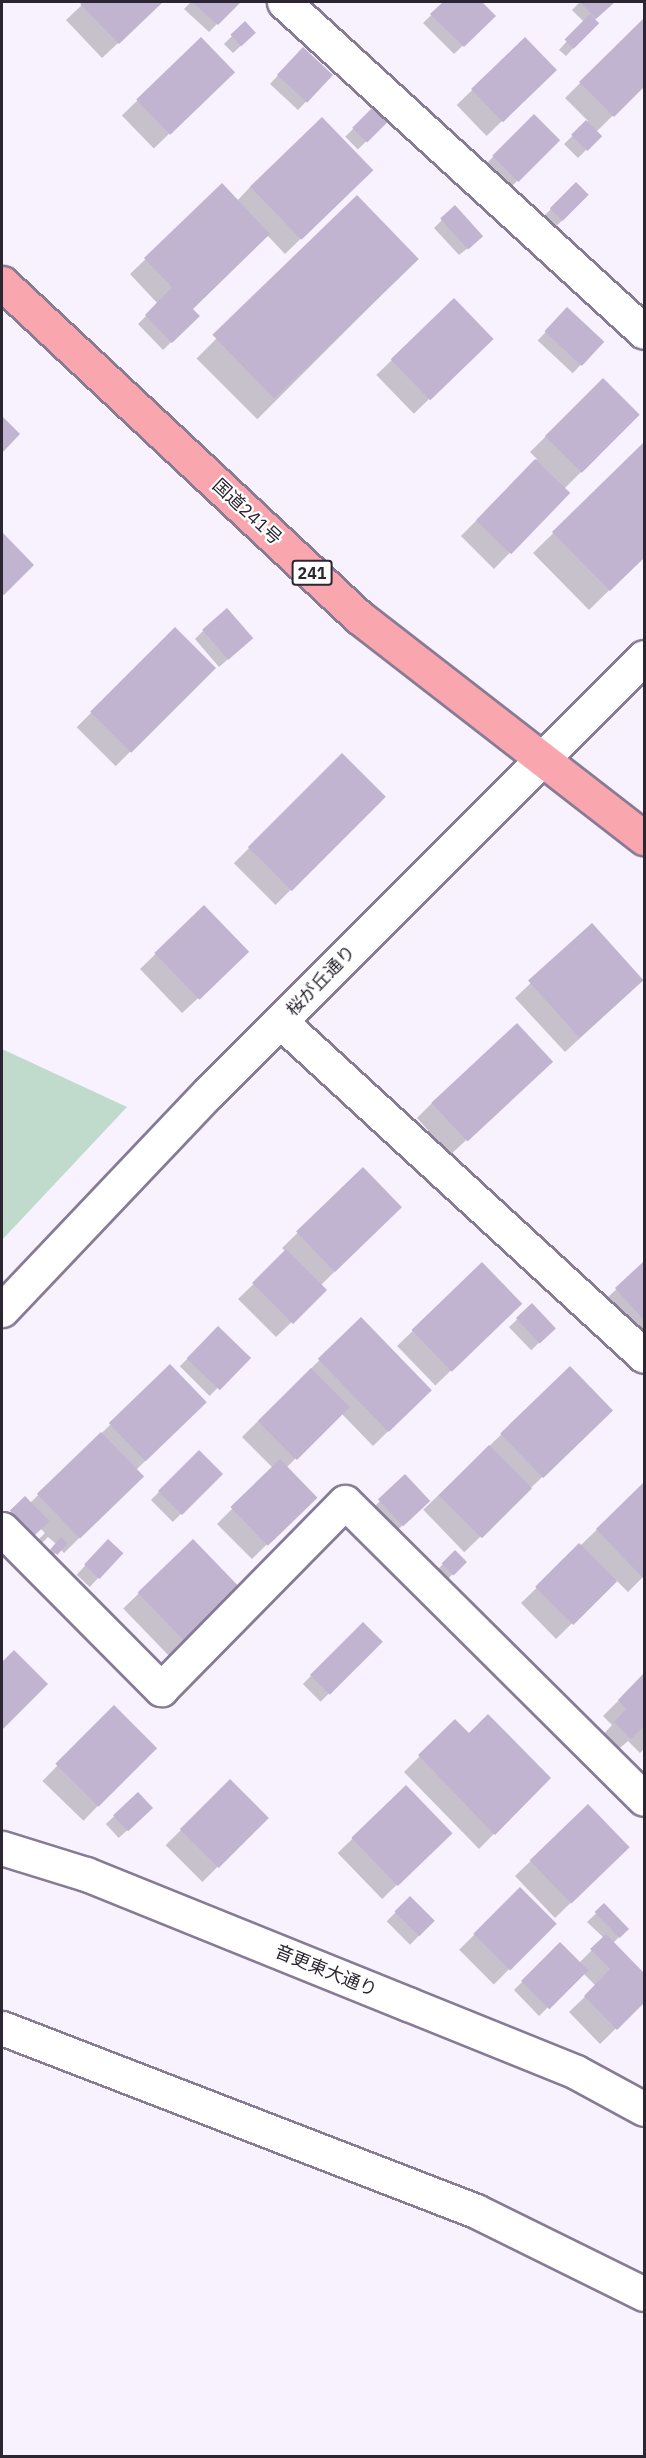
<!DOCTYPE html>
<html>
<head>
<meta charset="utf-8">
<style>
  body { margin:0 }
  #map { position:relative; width:646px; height:2458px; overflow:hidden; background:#f8f2fe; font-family:"IBM Plex Sans","Noto Sans JP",sans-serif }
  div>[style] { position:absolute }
  .green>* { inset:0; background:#c0dacc }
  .shadow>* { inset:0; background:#0003; transform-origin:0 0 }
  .building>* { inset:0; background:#c1b4d1; transform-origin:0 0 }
  .roads { filter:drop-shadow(2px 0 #877b96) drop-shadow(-2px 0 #877b96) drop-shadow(0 2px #877b96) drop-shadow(0 -2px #877b96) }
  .minor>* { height:33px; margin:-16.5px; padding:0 16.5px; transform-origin:16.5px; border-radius:16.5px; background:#fff }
  .tertiary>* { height:33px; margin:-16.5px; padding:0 16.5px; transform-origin:16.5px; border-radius:16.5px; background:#fff }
  .trunk>* { height:33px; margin:-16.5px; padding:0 16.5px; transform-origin:16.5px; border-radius:16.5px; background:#faa6ae }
  span { translate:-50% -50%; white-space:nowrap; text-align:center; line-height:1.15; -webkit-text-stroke:4.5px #fff; paint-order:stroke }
  .shield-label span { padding:2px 4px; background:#fff; border:2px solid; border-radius:4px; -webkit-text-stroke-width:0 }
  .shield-label { font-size:16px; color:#2b2631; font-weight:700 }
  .street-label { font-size:18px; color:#2b2631 }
  .frame { position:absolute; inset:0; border:3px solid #2b2631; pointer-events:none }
</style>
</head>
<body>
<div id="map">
  <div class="green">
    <div style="clip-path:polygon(2px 1049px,127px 1107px,2px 1240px)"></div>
  </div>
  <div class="shadow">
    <div style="clip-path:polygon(85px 2px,162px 2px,102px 58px,66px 20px)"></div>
    <div style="clip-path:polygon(191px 2px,239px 2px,209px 32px,184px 9px)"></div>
    <div style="clip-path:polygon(445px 2px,480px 2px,494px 16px,454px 54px,423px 23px)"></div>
    <div style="clip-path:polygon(580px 2px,614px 2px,594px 20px,597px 23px,566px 56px,559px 50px,584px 22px,572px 10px)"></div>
    <div style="clip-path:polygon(644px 20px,644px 85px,596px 132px,600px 136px,578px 158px,564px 144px,588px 121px,565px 98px)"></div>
    <div style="clip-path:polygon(245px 23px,246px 41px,233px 53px,224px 44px)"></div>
    <div style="left:201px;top:39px;width:46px;height:110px;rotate:46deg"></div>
    <div style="left:525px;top:39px;width:43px;height:95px;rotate:46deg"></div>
    <div style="clip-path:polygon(295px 57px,331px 75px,298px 110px,270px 84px)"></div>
    <div style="left:377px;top:105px;width:18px;height:45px;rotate:45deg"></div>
    <div style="left:534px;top:116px;width:34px;height:69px;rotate:45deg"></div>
    <div style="left:576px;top:184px;width:16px;height:47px;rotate:45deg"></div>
    <div style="clip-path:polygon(356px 185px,285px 254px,267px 235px,191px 309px,198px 316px,163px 350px,138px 324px,158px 304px,130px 274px,222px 186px,237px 201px,250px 187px)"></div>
    <div style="left:357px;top:198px;width:86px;height:227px;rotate:45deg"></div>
    <div style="clip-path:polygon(455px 207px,473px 244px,459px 255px,434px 228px)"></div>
    <div style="left:454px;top:300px;width:54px;height:108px;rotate:46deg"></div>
    <div style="left:567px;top:309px;width:48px;height:43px;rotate:43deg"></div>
    <div style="clip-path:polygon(603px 380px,638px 415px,564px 489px,568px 493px,494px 569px,461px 536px,537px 459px,530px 452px)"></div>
    <div style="clip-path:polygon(644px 444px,644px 556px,589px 610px,533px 553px)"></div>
    <div style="clip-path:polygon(2px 534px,32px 565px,2px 596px)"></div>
    <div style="left:175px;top:629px;width:55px;height:139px;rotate:45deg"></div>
    <div style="clip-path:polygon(203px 631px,243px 646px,219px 667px,195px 639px)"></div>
    <div style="left:342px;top:755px;width:59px;height:153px;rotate:45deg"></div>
    <div style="clip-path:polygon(204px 907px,232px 967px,182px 1013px,140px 969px)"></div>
    <div style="clip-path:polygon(592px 925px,627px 995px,565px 1052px,515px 998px)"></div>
    <div style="clip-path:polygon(535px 1077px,450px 1155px,417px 1118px,432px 1103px)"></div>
    <div style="clip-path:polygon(363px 1169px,400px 1207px,320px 1286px,325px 1290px,276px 1337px,238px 1299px,286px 1252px,282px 1248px)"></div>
    <div style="left:482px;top:1264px;width:55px;height:118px;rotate:46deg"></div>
    <div style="clip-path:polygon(644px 1264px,644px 1333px,643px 1335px,608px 1297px)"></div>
    <div style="left:532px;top:1305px;width:32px;height:32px;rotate:46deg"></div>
    <div style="clip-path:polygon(361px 1319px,430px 1390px,373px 1446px,341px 1413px,286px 1468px,315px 1497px,252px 1559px,217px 1524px,273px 1468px,242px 1437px)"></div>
    <div style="left:218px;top:1328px;width:42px;height:54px;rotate:45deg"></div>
    <div style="left:570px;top:1368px;width:59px;height:204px;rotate:46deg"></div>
    <div style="clip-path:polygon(205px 1402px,136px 1470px,142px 1476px,64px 1553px,60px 1549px,46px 1562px,42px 1558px,56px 1544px,48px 1537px,35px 1550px,32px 1546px,45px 1533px,40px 1528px,25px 1543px,3px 1520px,25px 1498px,30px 1503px,111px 1424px)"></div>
    <div style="left:199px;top:1452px;width:31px;height:68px;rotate:45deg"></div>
    <div style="left:405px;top:1477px;width:33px;height:46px;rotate:46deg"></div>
    <div style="clip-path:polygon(644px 1484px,644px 1576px,628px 1592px,616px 1580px,556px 1639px,521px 1603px)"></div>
    <div style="left:108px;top:1541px;width:18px;height:46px;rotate:43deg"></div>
    <div style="left:193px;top:1541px;width:71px;height:97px;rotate:46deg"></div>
    <div style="left:455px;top:1552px;width:14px;height:29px;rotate:45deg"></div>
    <div style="left:363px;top:1624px;width:25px;height:85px;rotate:45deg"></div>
    <div style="clip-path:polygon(14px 1652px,46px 1684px,2px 1728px,2px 1664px)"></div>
    <div style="clip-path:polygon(644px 1675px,644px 1749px,640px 1753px,628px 1741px,614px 1753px,600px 1738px,612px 1725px,603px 1716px)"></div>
    <div style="left:114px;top:1707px;width:57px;height:103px;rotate:44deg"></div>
    <div style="clip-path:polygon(455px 1721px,469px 1735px,549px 1778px,479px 1849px,404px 1772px)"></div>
    <div style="left:230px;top:1781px;width:52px;height:91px;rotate:45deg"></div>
    <div style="left:406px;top:1787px;width:64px;height:95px;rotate:46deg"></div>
    <div style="left:138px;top:1794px;width:19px;height:44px;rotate:47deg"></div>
    <div style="clip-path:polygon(588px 1806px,613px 1862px,555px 1918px,515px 1876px)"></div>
    <div style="left:520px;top:1889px;width:49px;height:86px;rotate:45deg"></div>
    <div style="left:410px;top:1898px;width:33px;height:33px;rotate:45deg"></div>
    <div style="clip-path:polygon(604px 1906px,627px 1929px,613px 1943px,644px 1975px,644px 2001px,600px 2044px,569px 2012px,596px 1986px,583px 1973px,539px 2016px,514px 1990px,560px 1944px,579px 1963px,604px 1938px,587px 1922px)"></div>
  </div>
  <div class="building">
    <div style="clip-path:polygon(83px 2px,163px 2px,119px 44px,80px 4px)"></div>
    <div style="clip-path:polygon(192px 2px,241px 2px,218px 25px)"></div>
    <div style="clip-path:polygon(443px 2px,482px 2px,496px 16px,464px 47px,430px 14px)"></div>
    <div style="clip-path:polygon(580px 2px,615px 2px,596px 19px)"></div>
    <div style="left:590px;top:14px;width:13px;height:36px;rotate:45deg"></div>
    <div style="clip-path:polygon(644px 18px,644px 87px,614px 117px,579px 82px)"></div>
    <div style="left:245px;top:21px;width:16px;height:20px;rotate:47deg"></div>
    <div style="left:201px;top:37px;width:49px;height:90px;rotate:46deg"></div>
    <div style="left:525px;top:37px;width:46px;height:75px;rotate:46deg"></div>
    <div style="left:303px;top:47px;width:41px;height:38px;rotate:43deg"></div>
    <div style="left:377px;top:103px;width:21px;height:35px;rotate:45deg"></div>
    <div style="left:534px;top:114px;width:37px;height:59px;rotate:45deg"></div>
    <div style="left:322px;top:117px;width:74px;height:100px;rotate:46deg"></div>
    <div style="left:586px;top:120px;width:23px;height:21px;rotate:45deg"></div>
    <div style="left:576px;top:182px;width:18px;height:37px;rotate:45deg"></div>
    <div style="clip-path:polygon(222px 183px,270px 234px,193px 309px,200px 316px,172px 343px,145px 315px,172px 287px,144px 258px)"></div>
    <div style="left:357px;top:195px;width:89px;height:201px;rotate:46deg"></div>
    <div style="left:455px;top:205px;width:42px;height:20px;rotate:48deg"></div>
    <div style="left:454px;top:298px;width:57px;height:88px;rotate:46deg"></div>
    <div style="left:567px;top:307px;width:51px;height:33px;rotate:43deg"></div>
    <div style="left:603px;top:378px;width:52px;height:82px;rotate:45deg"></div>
    <div style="clip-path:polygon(2px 416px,20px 434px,2px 453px)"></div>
    <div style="clip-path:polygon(644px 442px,644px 558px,610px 591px,552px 532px)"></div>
    <div style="left:535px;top:459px;width:49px;height:85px;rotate:44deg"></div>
    <div style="clip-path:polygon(2px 532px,34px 565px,4px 595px,2px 593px)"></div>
    <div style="left:227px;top:608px;width:40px;height:33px;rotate:49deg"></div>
    <div style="left:175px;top:627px;width:58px;height:120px;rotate:45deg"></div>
    <div style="left:342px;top:753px;width:62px;height:133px;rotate:45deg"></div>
    <div style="left:204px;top:905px;width:65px;height:69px;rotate:46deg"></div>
    <div style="left:592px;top:923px;width:77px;height:86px;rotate:48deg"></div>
    <div style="left:517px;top:1023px;width:53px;height:117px;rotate:47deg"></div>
    <div style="left:363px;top:1167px;width:56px;height:93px;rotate:46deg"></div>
    <div style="left:286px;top:1249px;width:58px;height:48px;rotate:45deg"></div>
    <div style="left:482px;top:1262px;width:58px;height:98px;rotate:46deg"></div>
    <div style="clip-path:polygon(643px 1262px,644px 1264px,644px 1320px,615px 1288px)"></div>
    <div style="left:532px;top:1303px;width:35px;height:22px;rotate:47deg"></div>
    <div style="left:361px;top:1317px;width:102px;height:60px;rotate:46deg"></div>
    <div style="left:218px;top:1326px;width:46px;height:45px;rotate:44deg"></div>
    <div style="left:170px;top:1364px;width:53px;height:85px;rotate:46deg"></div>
    <div style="left:570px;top:1366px;width:62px;height:97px;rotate:46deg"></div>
    <div style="left:311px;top:1368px;width:55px;height:75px;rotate:45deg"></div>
    <div style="left:101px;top:1432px;width:62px;height:89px;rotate:46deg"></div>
    <div style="left:489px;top:1445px;width:61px;height:71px;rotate:45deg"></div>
    <div style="left:199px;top:1450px;width:34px;height:58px;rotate:45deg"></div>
    <div style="left:280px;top:1459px;width:54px;height:69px;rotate:46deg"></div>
    <div style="left:405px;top:1474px;width:37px;height:37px;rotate:47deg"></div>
    <div style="clip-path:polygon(644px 1482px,644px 1579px,596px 1529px)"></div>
    <div style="left:25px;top:1496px;width:35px;height:21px;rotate:46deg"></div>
    <div style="left:61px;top:1537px;width:9px;height:16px;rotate:41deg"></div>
    <div style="left:108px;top:1539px;width:21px;height:35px;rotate:43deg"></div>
    <div style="left:193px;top:1539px;width:74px;height:77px;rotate:46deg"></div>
    <div style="left:579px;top:1543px;width:54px;height:62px;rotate:45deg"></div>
    <div style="left:455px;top:1550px;width:17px;height:19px;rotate:45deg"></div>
    <div style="left:363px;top:1622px;width:28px;height:75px;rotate:45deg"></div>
    <div style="clip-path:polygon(14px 1650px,48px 1684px,2px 1730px,2px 1662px)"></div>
    <div style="clip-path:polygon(644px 1673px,644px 1726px,631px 1739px,614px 1722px,626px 1709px,618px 1700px)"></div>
    <div style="left:114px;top:1705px;width:61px;height:83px;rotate:45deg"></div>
    <div style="clip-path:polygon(488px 1714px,551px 1778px,495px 1835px,418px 1755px,455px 1719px,469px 1733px)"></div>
    <div style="left:230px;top:1779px;width:55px;height:71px;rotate:45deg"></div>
    <div style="left:406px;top:1785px;width:67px;height:76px;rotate:46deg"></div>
    <div style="left:138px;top:1792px;width:22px;height:34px;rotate:47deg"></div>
    <div style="left:588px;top:1804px;width:60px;height:81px;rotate:46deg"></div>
    <div style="left:520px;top:1887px;width:52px;height:66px;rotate:45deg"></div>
    <div style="left:410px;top:1896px;width:35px;height:22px;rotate:45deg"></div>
    <div style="left:604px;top:1903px;width:36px;height:13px;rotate:46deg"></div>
    <div style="clip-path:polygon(606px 1934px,644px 1973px,644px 2003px,617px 2030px,584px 1996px,610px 1969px,590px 1949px)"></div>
    <div style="left:560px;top:1942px;width:40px;height:55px;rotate:45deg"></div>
  </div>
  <div class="roads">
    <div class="minor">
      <div style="left:284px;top:2px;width:488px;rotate:42.5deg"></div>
      <div style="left:281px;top:1022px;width:493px;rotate:42.6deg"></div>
      <div style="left:2px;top:1529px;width:226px;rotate:45.2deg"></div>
      <div style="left:161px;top:1689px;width:262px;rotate:-45.5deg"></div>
      <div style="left:345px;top:1502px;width:421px;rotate:44.8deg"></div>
      <div style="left:2px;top:2028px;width:508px;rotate:21.11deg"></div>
      <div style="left:476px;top:2211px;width:187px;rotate:26.3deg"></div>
    </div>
    <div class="tertiary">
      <div style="left:2px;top:1310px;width:301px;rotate:-46.5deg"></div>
      <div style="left:209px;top:1092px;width:615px;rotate:-45deg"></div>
      <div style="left:2px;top:1848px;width:88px;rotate:17.2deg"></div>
      <div style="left:86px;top:1874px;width:347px;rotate:22deg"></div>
      <div style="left:408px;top:2004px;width:181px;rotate:22deg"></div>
      <div style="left:576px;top:2072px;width:77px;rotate:28.6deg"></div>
    </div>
    <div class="trunk">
      <div style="left:2px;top:283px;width:489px;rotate:43.1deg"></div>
      <div style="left:359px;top:617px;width:361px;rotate:37.8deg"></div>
    </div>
  </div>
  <div class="shield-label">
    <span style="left:312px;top:573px">241</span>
  </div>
  <div class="street-label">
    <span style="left:247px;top:512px;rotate:43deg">国道241号</span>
    <span style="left:321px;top:981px;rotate:-46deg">桜が丘通り</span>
    <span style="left:326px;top:1971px;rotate:22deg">音更東大通り</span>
  </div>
  <div class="frame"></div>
</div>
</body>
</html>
